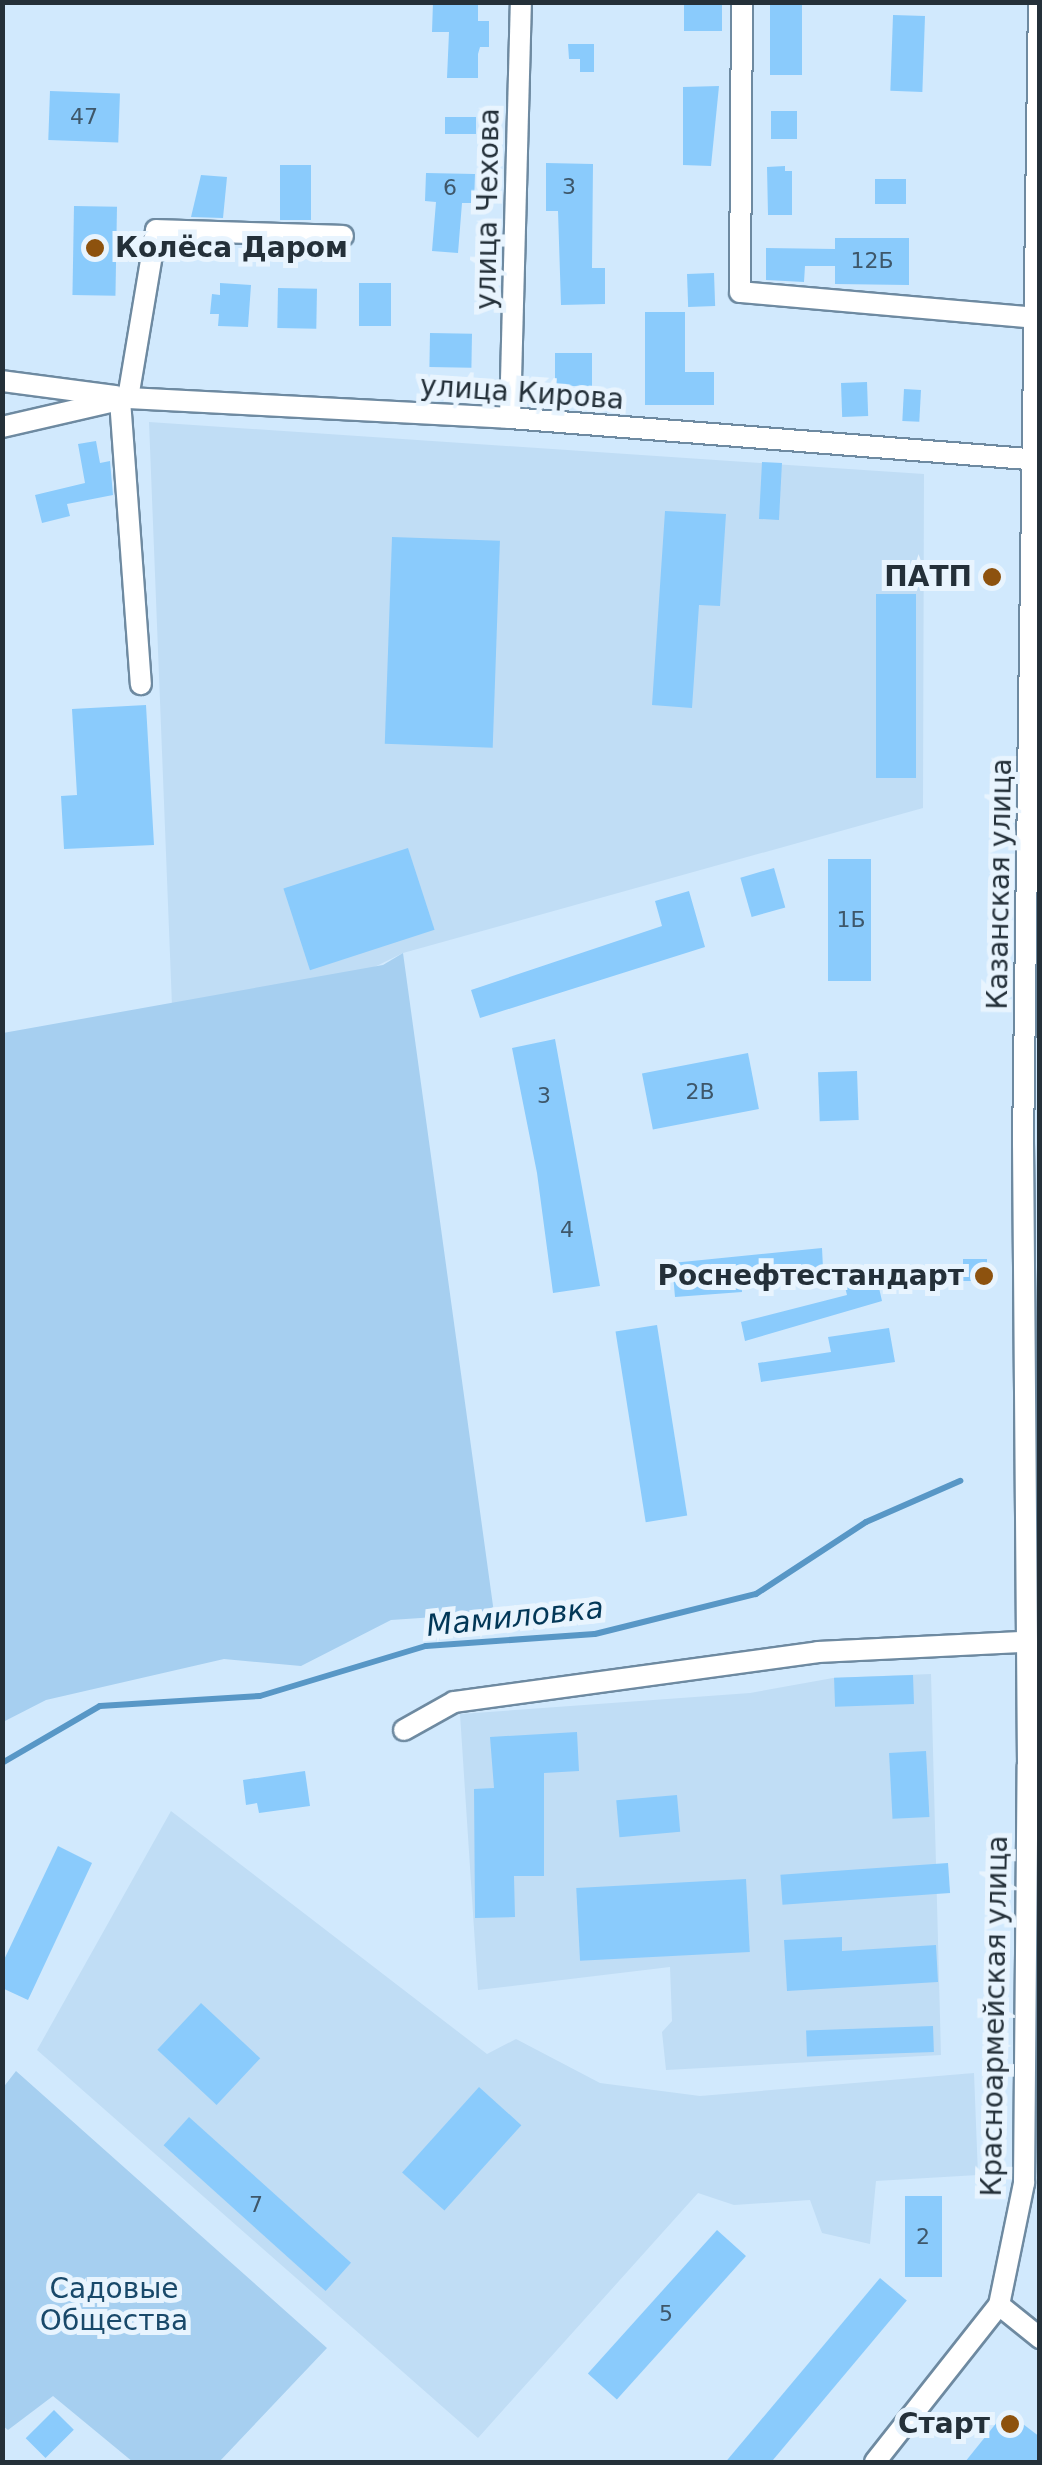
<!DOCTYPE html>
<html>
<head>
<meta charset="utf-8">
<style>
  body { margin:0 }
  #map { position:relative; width:1042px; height:2465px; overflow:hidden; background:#d1e9fd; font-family:"DejaVu Sans",sans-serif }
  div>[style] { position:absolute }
  .built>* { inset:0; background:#c0ddf5 }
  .green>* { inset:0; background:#a6cff0 }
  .stream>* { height:6px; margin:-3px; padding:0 3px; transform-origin:3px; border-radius:3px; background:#5897c6 }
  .building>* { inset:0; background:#8acbfc; transform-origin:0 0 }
  .roads { filter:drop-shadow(2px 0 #6e8aa1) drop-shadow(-2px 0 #6e8aa1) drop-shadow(0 2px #6e8aa1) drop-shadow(0 -2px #6e8aa1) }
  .minor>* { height:20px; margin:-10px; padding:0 10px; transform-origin:10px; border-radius:10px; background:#fff }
  .dots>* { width:28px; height:28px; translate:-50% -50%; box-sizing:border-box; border:5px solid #e8f4fe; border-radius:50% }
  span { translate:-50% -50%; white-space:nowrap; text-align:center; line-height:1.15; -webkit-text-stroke:10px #e8f4fe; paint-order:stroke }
  .number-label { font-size:22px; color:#3e576a }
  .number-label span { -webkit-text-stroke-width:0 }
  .street-label { font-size:28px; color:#243039 }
  .poi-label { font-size:28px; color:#243039; font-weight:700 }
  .left { translate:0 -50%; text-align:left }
  .right { translate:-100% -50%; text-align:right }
  .park-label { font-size:28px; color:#19496a }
  .water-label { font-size:30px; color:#023757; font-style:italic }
  .frame { position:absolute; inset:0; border:5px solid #243039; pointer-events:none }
</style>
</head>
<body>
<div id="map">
  <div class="built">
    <div style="clip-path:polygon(149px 422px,924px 474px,923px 808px,403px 953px,352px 978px,172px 1006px)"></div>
    <div style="clip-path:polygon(931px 1674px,941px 2055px,666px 2070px,662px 2032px,672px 2021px,670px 1967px,478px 1990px,460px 1714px,750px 1693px,833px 1678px)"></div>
    <div style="clip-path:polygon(171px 1811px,487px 2054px,516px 2039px,600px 2083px,700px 2096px,974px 2073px,978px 2175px,876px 2181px,870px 2244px,822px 2233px,810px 2200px,734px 2205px,698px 2193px,478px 2438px,37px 2050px)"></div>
  </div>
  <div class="green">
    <div style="clip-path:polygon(403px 953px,494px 1613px,391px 1620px,301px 1666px,224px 1659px,46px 1700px,3px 1722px,3px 1033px,383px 965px)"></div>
    <div style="clip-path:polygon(16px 2071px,327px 2348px,219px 2462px,133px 2462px,53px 2396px,8px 2430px,3px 2426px,2px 2089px)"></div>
  </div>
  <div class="stream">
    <div style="left:2px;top:1763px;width:113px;rotate:-30.2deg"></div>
    <div style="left:100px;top:1706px;width:160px;rotate:-3.6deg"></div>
    <div style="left:260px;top:1696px;width:173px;rotate:-16.8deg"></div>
    <div style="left:426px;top:1646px;width:169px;rotate:-4.1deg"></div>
    <div style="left:595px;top:1634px;width:166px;rotate:-14deg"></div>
    <div style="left:756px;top:1594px;width:131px;rotate:-33.2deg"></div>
    <div style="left:866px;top:1522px;width:103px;rotate:-23.6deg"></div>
  </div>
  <div class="building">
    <div style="clip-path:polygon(433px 2px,478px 2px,478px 21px,489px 21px,489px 47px,480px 47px,478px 54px,478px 78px,447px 78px,449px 32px,432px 32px)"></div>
    <div style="left:684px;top:2px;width:38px;height:29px"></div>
    <div style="left:770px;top:2px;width:32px;height:73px"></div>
    <div style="left:925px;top:16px;width:76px;height:32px;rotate:92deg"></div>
    <div style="clip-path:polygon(568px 44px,594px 44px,594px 72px,580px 72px,580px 59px,569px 59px)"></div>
    <div style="clip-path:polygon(719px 86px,711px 166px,683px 165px,683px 87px)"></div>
    <div style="left:50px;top:91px;width:70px;height:49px;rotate:2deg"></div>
    <div style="left:771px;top:111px;width:26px;height:28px"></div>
    <div style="left:445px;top:117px;width:31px;height:17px"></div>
    <div style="clip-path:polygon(546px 163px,593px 164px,592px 268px,605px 268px,605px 304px,561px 305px,558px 211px,546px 211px)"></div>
    <div style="left:280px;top:165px;width:31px;height:55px"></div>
    <div style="clip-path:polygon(785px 166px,785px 171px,792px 171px,792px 215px,768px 215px,767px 167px)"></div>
    <div style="clip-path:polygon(426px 173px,475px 174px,474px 203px,462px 203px,458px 253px,432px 251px,436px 202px,425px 201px)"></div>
    <div style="clip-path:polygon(201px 175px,227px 177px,223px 218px,191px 217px)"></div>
    <div style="left:875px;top:179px;width:31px;height:25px"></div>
    <div style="left:74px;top:206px;width:43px;height:89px;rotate:1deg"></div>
    <div style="clip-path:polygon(835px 238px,909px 238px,909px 285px,835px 284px,835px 266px,805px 266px,804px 282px,766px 280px,766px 248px,835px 249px)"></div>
    <div style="left:714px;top:273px;width:33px;height:27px;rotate:88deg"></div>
    <div style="clip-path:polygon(220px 283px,251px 285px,248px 327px,218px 326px,219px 314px,210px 314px,212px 294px,220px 295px)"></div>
    <div style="left:359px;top:283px;width:32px;height:43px"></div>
    <div style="left:278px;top:288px;width:39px;height:40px;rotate:1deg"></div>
    <div style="clip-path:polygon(645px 312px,685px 312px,685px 372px,714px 372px,714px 405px,645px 405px)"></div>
    <div style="left:430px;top:333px;width:42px;height:34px;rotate:1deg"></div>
    <div style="left:555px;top:353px;width:37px;height:33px"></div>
    <div style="left:867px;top:382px;width:34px;height:26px;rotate:88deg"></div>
    <div style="left:904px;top:389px;width:17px;height:32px;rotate:3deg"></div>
    <div style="clip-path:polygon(96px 441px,100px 463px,110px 461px,113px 495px,67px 504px,70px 516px,42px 523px,35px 495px,85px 483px,78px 444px)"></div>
    <div style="left:762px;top:462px;width:20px;height:57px;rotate:3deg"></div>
    <div style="clip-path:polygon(665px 511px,726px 514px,720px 606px,699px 605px,692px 708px,652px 705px)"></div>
    <div style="left:392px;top:537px;width:108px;height:207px;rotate:2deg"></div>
    <div style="left:876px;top:594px;width:40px;height:184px"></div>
    <div style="clip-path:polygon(146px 705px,154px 845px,64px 849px,61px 796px,77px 795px,72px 709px)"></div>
    <div style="left:408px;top:848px;width:86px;height:131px;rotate:72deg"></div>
    <div style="left:828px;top:859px;width:43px;height:122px"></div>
    <div style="left:774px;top:868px;width:41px;height:35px;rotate:74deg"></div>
    <div style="clip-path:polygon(689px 891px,705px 947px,480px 1018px,471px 990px,662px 926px,655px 901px)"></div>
    <div style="clip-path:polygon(555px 1039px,600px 1286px,553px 1293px,537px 1173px,512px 1048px)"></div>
    <div style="left:748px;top:1053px;width:57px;height:108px;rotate:79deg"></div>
    <div style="left:857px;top:1071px;width:49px;height:39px;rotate:88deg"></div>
    <div style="clip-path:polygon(822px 1248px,823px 1268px,741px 1275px,742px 1292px,675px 1297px,672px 1263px)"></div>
    <div style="left:963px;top:1259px;width:24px;height:22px"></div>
    <div style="clip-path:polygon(877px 1279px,882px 1301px,745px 1341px,741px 1322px,847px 1295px,845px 1287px)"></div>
    <div style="left:657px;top:1325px;width:193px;height:42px;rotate:81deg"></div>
    <div style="clip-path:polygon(889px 1328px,895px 1362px,761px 1382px,758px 1363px,831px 1352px,828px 1337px)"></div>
    <div style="left:913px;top:1675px;width:29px;height:79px;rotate:88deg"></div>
    <div style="clip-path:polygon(577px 1732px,579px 1771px,544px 1773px,544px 1876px,514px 1876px,515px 1917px,475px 1918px,474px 1789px,494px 1788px,490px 1737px)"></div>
    <div style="left:926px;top:1751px;width:66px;height:37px;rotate:87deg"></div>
    <div style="clip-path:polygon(305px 1771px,310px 1806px,259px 1813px,257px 1803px,246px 1805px,243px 1780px)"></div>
    <div style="left:677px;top:1795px;width:37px;height:61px;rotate:85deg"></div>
    <div style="clip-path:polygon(58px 1846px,92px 1863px,28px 2000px,2px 1988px,2px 1964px)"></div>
    <div style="left:948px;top:1863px;width:30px;height:168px;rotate:86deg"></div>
    <div style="left:746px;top:1879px;width:73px;height:170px;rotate:87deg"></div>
    <div style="clip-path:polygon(842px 1937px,842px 1951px,936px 1945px,938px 1982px,787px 1991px,784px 1940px)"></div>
    <div style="left:201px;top:2003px;width:81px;height:64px;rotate:43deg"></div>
    <div style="left:933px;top:2026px;width:26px;height:127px;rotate:88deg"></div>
    <div style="left:479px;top:2087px;width:57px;height:115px;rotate:42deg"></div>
    <div style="left:189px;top:2117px;width:218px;height:38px;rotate:42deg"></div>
    <div style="left:905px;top:2196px;width:37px;height:81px"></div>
    <div style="left:717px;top:2230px;width:39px;height:193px;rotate:42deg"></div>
    <div style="left:880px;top:2278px;width:35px;height:238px;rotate:40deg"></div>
    <div style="left:54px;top:2410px;width:28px;height:40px;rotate:45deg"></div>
    <div style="clip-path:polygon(1006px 2411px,1040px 2437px,1040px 2462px,965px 2462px)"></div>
  </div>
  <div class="roads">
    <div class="minor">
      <div style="left:742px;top:2px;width:290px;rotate:90.4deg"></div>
      <div style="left:740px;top:292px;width:297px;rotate:5deg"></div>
      <div style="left:2px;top:381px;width:115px;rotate:7.5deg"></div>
      <div style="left:128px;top:398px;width:170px;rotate:-80.5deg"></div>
      <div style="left:156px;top:230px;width:187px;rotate:1.8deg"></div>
      <div style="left:120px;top:400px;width:285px;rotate:85.8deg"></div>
      <div style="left:510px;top:418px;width:416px;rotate:-88.5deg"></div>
      <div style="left:2px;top:427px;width:129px;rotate:-13deg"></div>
      <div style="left:128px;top:398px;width:383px;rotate:3deg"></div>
      <div style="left:510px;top:418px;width:532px;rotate:4.53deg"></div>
      <div style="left:404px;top:1730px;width:57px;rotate:-29.2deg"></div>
      <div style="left:454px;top:1702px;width:367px;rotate:-7.8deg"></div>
      <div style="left:818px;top:1652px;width:208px;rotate:-2.8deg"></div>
      <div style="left:999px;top:2305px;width:53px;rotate:38.8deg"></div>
      <div style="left:875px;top:2462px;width:200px;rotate:-51.7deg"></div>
      <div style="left:999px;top:2305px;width:125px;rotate:-78.4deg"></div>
      <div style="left:1024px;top:2183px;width:418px;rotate:-89.5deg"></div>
      <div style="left:1028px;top:1765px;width:621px;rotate:-90.46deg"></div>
      <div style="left:1023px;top:1144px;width:1142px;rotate:-89.2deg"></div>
    </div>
  </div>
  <div class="dots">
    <div style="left:95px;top:248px;background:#8d520e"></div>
    <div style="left:992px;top:577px;background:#8d520e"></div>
    <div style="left:984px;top:1276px;background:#8d520e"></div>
    <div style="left:1010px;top:2424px;background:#8d520e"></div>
  </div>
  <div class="number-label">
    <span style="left:84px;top:117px">47</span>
    <span style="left:569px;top:187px">3</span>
    <span style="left:450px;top:188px">6</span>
    <span style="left:872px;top:261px">12Б</span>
    <span style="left:851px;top:920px">1Б</span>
    <span style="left:700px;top:1092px">2В</span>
    <span style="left:544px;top:1096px">3</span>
    <span style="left:567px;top:1230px">4</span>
    <span style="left:256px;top:2205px">7</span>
    <span style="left:923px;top:2237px">2</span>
    <span style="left:666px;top:2314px">5</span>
  </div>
  <div class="street-label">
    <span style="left:488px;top:209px;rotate:-89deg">улица Чехова</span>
    <span style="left:522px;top:393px;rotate:4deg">улица Кирова</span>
    <span style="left:1000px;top:884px;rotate:-89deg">Казанская улица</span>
    <span style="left:995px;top:2016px;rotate:-89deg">Красноармейская улица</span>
  </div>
  <div class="poi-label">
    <span class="left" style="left:115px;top:248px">Колёса Даром</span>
    <span class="right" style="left:972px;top:577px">ПАТП</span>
    <span class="right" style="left:964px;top:1276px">Роснефтестандарт</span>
    <span class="right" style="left:990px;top:2424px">Старт</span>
  </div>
  <div class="park-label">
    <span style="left:114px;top:2305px">Садовые<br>Общества</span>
  </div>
  <div class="water-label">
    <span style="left:515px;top:1617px;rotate:-6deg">Мамиловка</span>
  </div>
  <div class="frame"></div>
</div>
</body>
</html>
